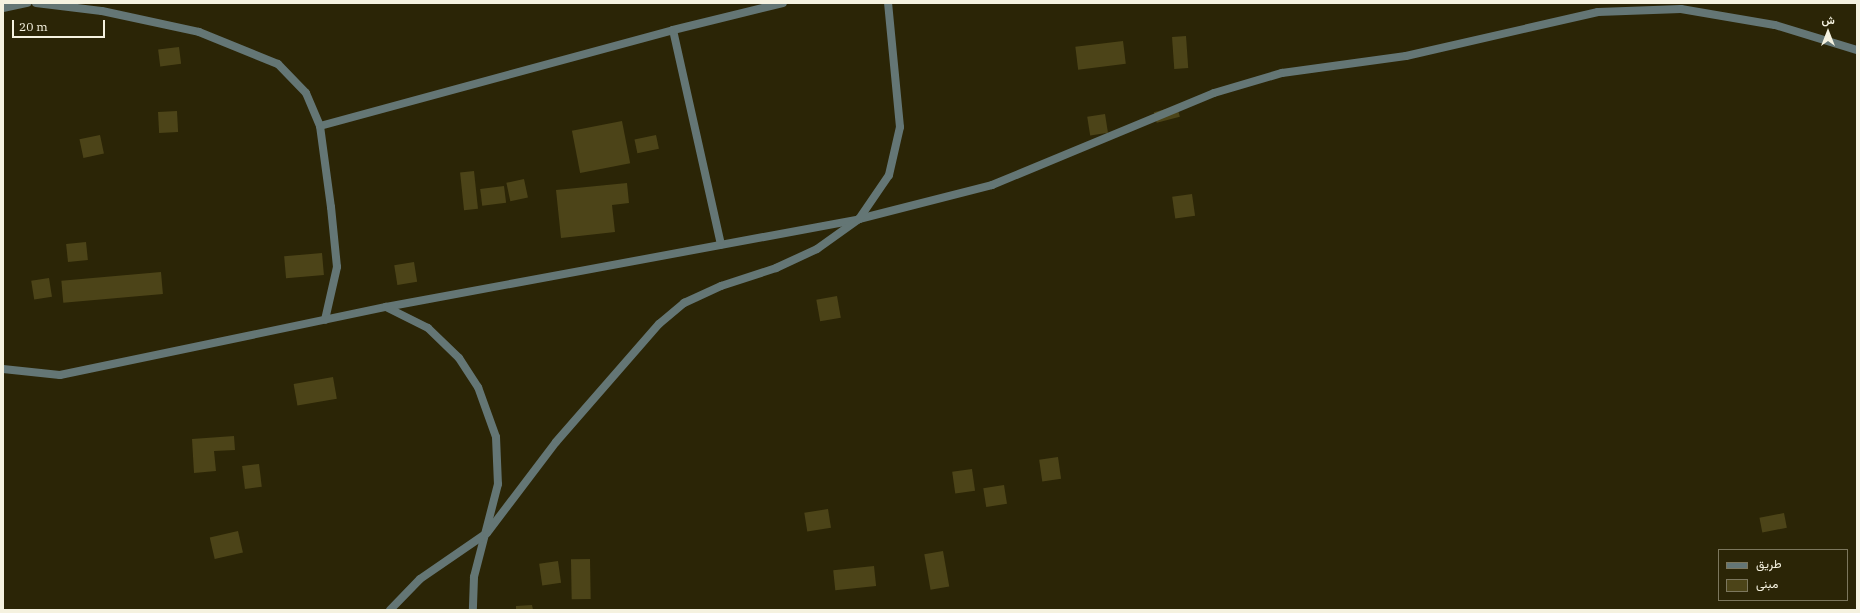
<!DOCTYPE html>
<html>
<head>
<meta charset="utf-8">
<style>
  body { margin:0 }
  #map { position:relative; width:1860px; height:613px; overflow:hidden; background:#2b2506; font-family:"IBM Plex Serif",Vazirmatn,serif }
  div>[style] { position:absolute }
  .building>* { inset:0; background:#4c4418; transform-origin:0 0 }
  .street>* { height:8px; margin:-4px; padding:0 4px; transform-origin:4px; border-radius:4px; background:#647675 }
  span { translate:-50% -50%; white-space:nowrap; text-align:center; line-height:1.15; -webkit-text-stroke:3px #2b2506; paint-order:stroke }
  .frame { position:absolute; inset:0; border:4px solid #f5f2e0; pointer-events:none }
  .legend { position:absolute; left:1718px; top:549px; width:130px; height:52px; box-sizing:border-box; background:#2b2506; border:1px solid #7c775d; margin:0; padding:5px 7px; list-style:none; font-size:12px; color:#f5f2e0 }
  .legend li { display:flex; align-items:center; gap:8px; height:20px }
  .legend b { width:20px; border:1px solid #7c775d }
  .north { position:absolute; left:1808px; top:12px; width:40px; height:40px; -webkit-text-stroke:3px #2b2506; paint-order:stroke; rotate:0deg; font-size:11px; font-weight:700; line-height:16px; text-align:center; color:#f5f2e0 }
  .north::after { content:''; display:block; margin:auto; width:14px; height:18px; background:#f5f2e0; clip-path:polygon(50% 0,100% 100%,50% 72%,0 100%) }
  .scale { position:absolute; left:12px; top:20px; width:93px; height:18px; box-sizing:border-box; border:2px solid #f5f2e0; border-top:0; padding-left:5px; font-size:12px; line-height:14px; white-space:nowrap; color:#f5f2e0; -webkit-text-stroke:3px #2b2506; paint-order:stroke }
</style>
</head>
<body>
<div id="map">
  <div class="building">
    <div style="left:1186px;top:36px;width:32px;height:14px;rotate:86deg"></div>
    <div style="left:1123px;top:41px;width:23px;height:48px;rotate:83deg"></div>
    <div style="left:179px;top:47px;width:17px;height:21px;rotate:83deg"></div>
    <div style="left:1177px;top:106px;width:11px;height:24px;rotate:75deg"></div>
    <div style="left:177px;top:111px;width:21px;height:19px;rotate:87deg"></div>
    <div style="left:1105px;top:114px;width:19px;height:18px;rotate:81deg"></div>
    <div style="left:622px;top:121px;width:43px;height:51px;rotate:79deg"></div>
    <div style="left:100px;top:135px;width:19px;height:21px;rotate:78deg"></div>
    <div style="left:656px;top:135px;width:14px;height:22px;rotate:78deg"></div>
    <div style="left:474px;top:171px;width:38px;height:14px;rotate:84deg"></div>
    <div style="left:524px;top:179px;width:19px;height:18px;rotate:78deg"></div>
    <div style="clip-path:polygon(627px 183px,629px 203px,612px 205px,615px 232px,561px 238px,556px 190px)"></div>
    <div style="left:504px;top:186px;width:17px;height:24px;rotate:83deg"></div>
    <div style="left:1192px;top:194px;width:22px;height:20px;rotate:82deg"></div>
    <div style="left:86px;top:242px;width:18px;height:20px;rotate:84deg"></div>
    <div style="left:322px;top:253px;width:22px;height:38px;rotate:85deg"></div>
    <div style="left:414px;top:262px;width:20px;height:20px;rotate:81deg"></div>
    <div style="left:161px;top:272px;width:22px;height:100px;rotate:85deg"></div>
    <div style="left:49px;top:278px;width:19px;height:18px;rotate:81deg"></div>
    <div style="left:837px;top:296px;width:22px;height:21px;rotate:80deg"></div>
    <div style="left:333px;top:377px;width:22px;height:40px;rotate:80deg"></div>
    <div style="clip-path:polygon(234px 436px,235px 450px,214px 451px,216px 471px,194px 473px,192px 439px)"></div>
    <div style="left:1058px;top:457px;width:22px;height:19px;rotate:82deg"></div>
    <div style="left:259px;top:464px;width:23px;height:17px;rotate:83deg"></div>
    <div style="left:972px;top:469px;width:22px;height:20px;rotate:82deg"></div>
    <div style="left:1004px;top:485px;width:19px;height:21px;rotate:81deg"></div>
    <div style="left:828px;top:509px;width:19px;height:24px;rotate:81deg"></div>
    <div style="left:1784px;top:513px;width:15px;height:25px;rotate:79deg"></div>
    <div style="left:238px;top:531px;width:22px;height:29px;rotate:77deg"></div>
    <div style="left:943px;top:551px;width:36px;height:19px;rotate:80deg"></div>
    <div style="left:590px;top:559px;width:40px;height:19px;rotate:89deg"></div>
    <div style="left:558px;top:561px;width:22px;height:19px;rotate:82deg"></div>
    <div style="left:874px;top:566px;width:20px;height:41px;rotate:84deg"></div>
    <div style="clip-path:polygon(532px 605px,533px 610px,516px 610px,516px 606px)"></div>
  </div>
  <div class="street">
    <div style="left:36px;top:3px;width:66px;rotate:6.9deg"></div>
    <div style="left:102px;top:11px;width:99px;rotate:12.2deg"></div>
    <div style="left:199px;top:32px;width:85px;rotate:22.1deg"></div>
    <div style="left:278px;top:64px;width:40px;rotate:46deg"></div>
    <div style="left:306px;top:93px;width:36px;rotate:67deg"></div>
    <div style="left:320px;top:126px;width:82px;rotate:82.3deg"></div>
    <div style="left:331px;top:207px;width:60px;rotate:84.3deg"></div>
    <div style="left:337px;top:267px;width:54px;rotate:102.8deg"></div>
    <div style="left:3px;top:8px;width:25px;rotate:-12deg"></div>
    <div style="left:673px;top:30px;width:220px;rotate:77.4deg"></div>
    <div style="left:320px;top:126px;width:366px;rotate:-15.2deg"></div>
    <div style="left:673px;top:30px;width:113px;rotate:-13.8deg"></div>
    <div style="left:386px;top:307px;width:47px;rotate:26.6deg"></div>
    <div style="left:428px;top:328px;width:43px;rotate:44.1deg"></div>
    <div style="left:459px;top:358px;width:35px;rotate:57deg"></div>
    <div style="left:478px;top:387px;width:53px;rotate:70.2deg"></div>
    <div style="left:496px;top:437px;width:47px;rotate:87.6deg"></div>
    <div style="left:498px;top:484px;width:96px;rotate:104.5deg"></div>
    <div style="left:474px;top:577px;width:33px;rotate:92deg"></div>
    <div style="left:3px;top:369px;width:57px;rotate:6deg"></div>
    <div style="left:60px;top:375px;width:333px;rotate:-11.8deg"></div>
    <div style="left:386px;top:307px;width:481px;rotate:-10.5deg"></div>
    <div style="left:859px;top:219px;width:137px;rotate:-14.3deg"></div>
    <div style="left:992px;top:185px;width:240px;rotate:-22.5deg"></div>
    <div style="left:1214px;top:93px;width:71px;rotate:-16.4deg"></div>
    <div style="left:1282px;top:73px;width:125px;rotate:-7.8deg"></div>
    <div style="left:1406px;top:56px;width:197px;rotate:-12.9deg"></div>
    <div style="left:1598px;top:12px;width:83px;rotate:-2.1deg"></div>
    <div style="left:1681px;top:9px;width:95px;rotate:9.7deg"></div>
    <div style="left:1775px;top:25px;width:86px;rotate:17deg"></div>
    <div style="left:390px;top:610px;width:43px;rotate:-45.9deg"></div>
    <div style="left:420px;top:579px;width:81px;rotate:-34.5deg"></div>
    <div style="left:487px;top:533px;width:114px;rotate:-52.8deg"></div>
    <div style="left:556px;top:442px;width:157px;rotate:-48.9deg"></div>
    <div style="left:659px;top:324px;width:33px;rotate:-40deg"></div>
    <div style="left:684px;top:303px;width:41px;rotate:-24.7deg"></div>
    <div style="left:721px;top:286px;width:58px;rotate:-18.1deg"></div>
    <div style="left:776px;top:268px;width:45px;rotate:-24.9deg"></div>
    <div style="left:817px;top:249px;width:52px;rotate:-35.5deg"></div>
    <div style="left:859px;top:219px;width:53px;rotate:-55.7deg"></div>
    <div style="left:889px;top:175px;width:49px;rotate:-77.1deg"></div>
    <div style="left:900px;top:127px;width:125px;rotate:-95.5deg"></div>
  </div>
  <div class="frame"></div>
  <ul class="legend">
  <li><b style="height:5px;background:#647675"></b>طريق</li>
  <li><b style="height:11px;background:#4c4418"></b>مبنى</li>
  </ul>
  <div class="north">ش</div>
  <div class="scale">20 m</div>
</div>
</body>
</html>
